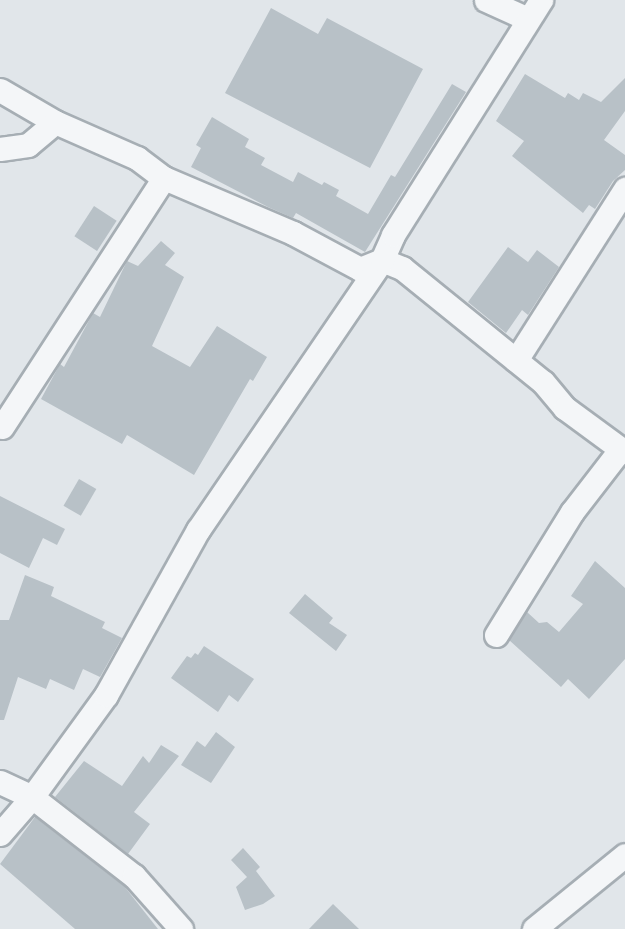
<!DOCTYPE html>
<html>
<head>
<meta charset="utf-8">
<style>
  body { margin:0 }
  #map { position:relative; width:625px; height:929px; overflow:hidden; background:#e1e6ea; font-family:Roboto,sans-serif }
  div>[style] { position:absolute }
  .building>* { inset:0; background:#b8c1c7; transform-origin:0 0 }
  .roads { filter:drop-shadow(2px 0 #a6aeb4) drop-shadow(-2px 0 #a6aeb4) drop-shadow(0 2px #a6aeb4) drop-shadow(0 -2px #a6aeb4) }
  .minor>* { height:23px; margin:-11.5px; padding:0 11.5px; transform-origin:11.5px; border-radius:11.5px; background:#f4f6f8 }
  span { translate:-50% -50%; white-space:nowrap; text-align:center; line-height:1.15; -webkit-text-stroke:6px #f1f5f7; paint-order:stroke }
</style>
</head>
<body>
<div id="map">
  <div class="building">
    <div style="clip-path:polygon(271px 8px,318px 34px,327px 18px,423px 69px,370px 168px,225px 93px)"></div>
    <div style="clip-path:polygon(525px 74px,565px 98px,568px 93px,579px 100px,583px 93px,601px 102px,625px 78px,625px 111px,604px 140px,625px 155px,625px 170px,613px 181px,595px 209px,589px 205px,583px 213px,512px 156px,524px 141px,496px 121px)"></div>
    <div style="clip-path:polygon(452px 84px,466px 92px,365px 252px,296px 213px,293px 218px,268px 207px,191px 167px,201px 148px,196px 145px,212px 117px,249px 139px,245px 147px,265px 158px,261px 165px,293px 182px,298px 172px,322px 185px,324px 182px,339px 190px,336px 196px,368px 214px,391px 175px,395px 177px)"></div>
    <div style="left:94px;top:206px;width:27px;height:36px;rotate:33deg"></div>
    <div style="clip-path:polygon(161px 241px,175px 253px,165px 265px,184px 277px,152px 346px,190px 367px,217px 326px,267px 357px,253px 381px,250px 379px,194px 475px,127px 435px,122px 444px,41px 399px,60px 364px,64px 367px,93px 313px,100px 317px,127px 261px,138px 266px)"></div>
    <div style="clip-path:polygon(508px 247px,528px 262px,537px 250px,559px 267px,528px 315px,522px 310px,506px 333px,468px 302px)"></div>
    <div style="left:79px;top:479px;width:20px;height:31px;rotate:30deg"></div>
    <div style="clip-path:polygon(0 496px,65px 529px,57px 545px,43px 538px,29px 568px,0 553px)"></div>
    <div style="clip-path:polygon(595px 561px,625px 588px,625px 659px,589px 699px,568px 679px,561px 687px,509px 640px,527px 612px,539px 623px,547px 622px,559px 632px,583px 604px,571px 596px)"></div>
    <div style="clip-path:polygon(25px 575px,54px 587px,51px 596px,105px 622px,102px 628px,122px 638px,100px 677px,83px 669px,74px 690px,50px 679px,46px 689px,18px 677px,4px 720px,0 720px,0 620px,9px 620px)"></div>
    <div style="clip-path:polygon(305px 594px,333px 618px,329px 623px,347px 635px,336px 651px,289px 613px)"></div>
    <div style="clip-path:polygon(204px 646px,254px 679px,238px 702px,229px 695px,218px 712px,171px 678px,187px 656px,191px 658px,195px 653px,198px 655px)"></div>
    <div style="clip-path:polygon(216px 732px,235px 747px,211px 783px,181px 765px,197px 741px,205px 747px)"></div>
    <div style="clip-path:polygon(161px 745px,179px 756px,134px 812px,150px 824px,128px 854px,55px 797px,84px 761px,122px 786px,143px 756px,149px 763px)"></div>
    <div style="clip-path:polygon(35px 817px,124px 886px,158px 929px,75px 929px,0 864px)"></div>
    <div style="clip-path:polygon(243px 848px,260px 867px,256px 871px,275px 896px,263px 904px,245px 910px,236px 887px,247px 877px,231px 860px)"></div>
    <div style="clip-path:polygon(333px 904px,359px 929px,309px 929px)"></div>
  </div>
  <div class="roads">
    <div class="minor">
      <div style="left:486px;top:0;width:46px;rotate:24.3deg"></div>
      <div style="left:0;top:90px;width:64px;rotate:30.2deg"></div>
      <div style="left:55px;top:122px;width:90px;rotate:23.7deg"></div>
      <div style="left:137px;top:158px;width:34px;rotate:37deg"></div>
      <div style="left:0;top:149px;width:28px;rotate:-8deg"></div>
      <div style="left:28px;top:145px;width:35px;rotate:-40deg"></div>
      <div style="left:516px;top:360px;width:203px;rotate:-57.5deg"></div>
      <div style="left:2px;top:427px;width:297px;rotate:-57deg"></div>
      <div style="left:164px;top:178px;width:140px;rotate:23.1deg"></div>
      <div style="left:293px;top:233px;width:76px;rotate:28.2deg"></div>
      <div style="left:360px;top:269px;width:24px;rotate:-22deg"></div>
      <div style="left:382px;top:260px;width:22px;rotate:22deg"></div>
      <div style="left:402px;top:268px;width:181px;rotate:39deg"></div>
      <div style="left:543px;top:382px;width:34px;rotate:50deg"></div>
      <div style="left:565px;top:408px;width:74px;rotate:36.3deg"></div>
      <div style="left:496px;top:635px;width:145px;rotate:-58.3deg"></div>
      <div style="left:572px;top:512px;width:78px;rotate:-52.3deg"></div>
      <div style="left:0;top:782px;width:35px;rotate:25deg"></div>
      <div style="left:32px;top:797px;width:129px;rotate:37.8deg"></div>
      <div style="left:134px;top:876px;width:71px;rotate:48.4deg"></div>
      <div style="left:0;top:834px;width:49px;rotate:-49.1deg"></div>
      <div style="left:32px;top:797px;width:126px;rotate:-54deg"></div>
      <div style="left:106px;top:695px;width:189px;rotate:-60.9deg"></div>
      <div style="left:198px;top:530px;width:327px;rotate:-55.7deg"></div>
      <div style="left:382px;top:260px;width:27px;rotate:-66deg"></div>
      <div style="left:393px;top:235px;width:278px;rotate:-57.8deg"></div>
      <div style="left:534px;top:929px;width:117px;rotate:-39.1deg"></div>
    </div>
  </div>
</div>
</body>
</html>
